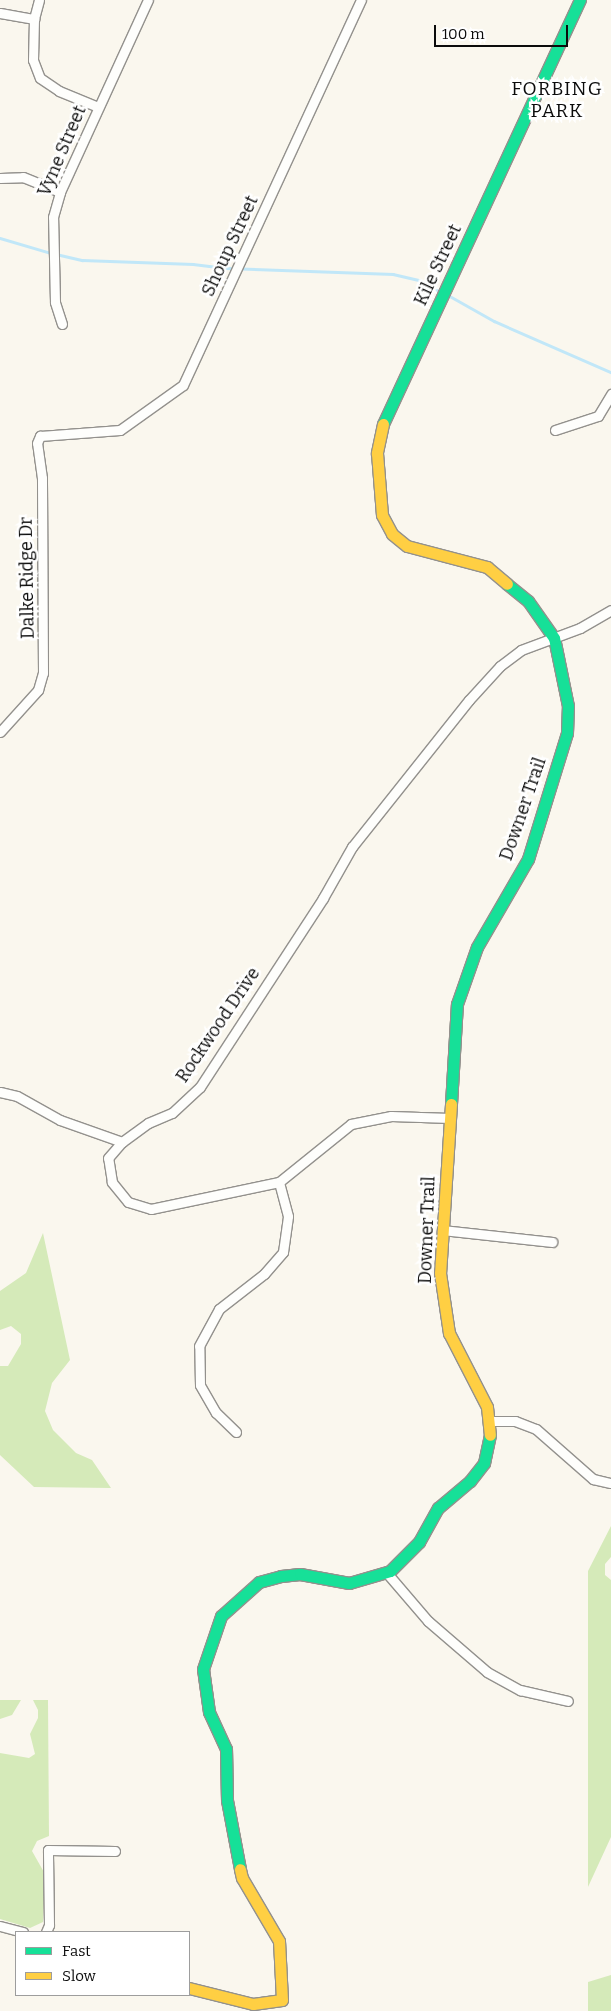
<!DOCTYPE html>
<html>
<head>
<meta charset="utf-8">
<style>
  body { margin:0 }
  #map { position:relative; width:611px; height:2011px; overflow:hidden; background:#faf7ee; font-family:Bitter,serif }
  div>[style] { position:absolute }
  .forest>* { inset:0; background:#d5eab9 }
  .stream>* { height:2.5px; margin:-1.25px; padding:0 1.25px; transform-origin:1.25px; border-radius:1.25px; background:#c1e7f8 }
  .roads { filter:drop-shadow(1px 0 #93918d) drop-shadow(-1px 0 #93918d) drop-shadow(0 1px #93918d) drop-shadow(0 -1px #93918d) }
  .street>* { height:9px; margin:-4.5px; padding:0 4.5px; transform-origin:4.5px; border-radius:4.5px; background:#fefefc }
  .fast>* { height:11px; margin:-5.5px; padding:0 5.5px; transform-origin:5.5px; border-radius:5.5px; background:#16e098 }
  .slow>* { height:11px; margin:-5.5px; padding:0 5.5px; transform-origin:5.5px; border-radius:5.5px; background:#ffcf43 }
  span { translate:-50% -50%; white-space:nowrap; text-align:center; line-height:1.15; -webkit-text-stroke:5px #fff; paint-order:stroke }
  .street-label { font-size:18px; color:#0b0b0b }
  .neighbourhood-label { font-size:19px; color:#0b0b0b; letter-spacing:1px }
  .legend { position:absolute; left:15px; top:1931px; width:175px; height:65px; box-sizing:border-box; background:#fff; border:1px solid #9d9d9d; margin:0; padding:6px 9px; list-style:none; font-size:15px; color:#0b0b0b }
  .legend li { display:flex; align-items:center; gap:10px; height:25px }
  .legend b { width:25px; border:1px solid #9d9d9d }
  .scale { position:absolute; left:434px; top:25px; width:134px; height:22px; box-sizing:border-box; border:2px solid #0b0b0b; border-top:0; padding-left:6px; font-size:15px; line-height:18px; white-space:nowrap; color:#0b0b0b; -webkit-text-stroke:4px #fff; paint-order:stroke }
</style>
</head>
<body>
<div id="map">
  <div class="forest">
    <div style="clip-path:polygon(43px 1233px,70px 1360px,52px 1383px,45px 1411px,53px 1430px,76px 1453px,92px 1460px,111px 1488px,34px 1487px,0 1455px,0 1366px,8px 1366px,21px 1344px,21px 1334px,11px 1326px,0 1330px,0 1291px,26px 1273px)"></div>
    <div style="clip-path:polygon(611px 1526px,611px 1557px,605px 1564px,605px 1575px,611px 1580px,611px 1837px,588px 1887px,588px 1571px)"></div>
    <div style="clip-path:polygon(0 1700px,21px 1700px,12px 1715px,0 1719px)"></div>
    <div style="clip-path:polygon(33px 1700px,48px 1700px,49px 1836px,37px 1841px,32px 1851px,45px 1874px,43px 1922px,30px 1928px,0 1919px,0 1753px,29px 1758px,35px 1754px,30px 1734px,38px 1718px,38px 1710px)"></div>
    <div style="clip-path:polygon(611px 1975px,611px 2011px,588px 2011px,588px 1982px)"></div>
  </div>
  <div class="stream">
    <div style="left:0;top:238px;width:53px;rotate:16.4deg"></div>
    <div style="left:56px;top:254px;width:27px;rotate:13deg"></div>
    <div style="left:82px;top:260px;width:111px;rotate:2.1deg"></div>
    <div style="left:193px;top:264px;width:32px;rotate:7deg"></div>
    <div style="left:225px;top:268px;width:168px;rotate:2deg"></div>
    <div style="left:393px;top:274px;width:27px;rotate:13deg"></div>
    <div style="left:419px;top:280px;width:25px;rotate:29deg"></div>
    <div style="left:448px;top:295px;width:53px;rotate:29.5deg"></div>
    <div style="left:494px;top:321px;width:128px;rotate:23.6deg"></div>
  </div>
  <div class="roads">
    <div class="street">
      <div style="left:39px;top:0;width:20px;rotate:105deg"></div>
      <div style="left:34px;top:19px;width:41px;rotate:91.4deg"></div>
      <div style="left:33px;top:60px;width:19px;rotate:69deg"></div>
      <div style="left:40px;top:78px;width:23px;rotate:34deg"></div>
      <div style="left:59px;top:91px;width:42px;rotate:22.3deg"></div>
      <div style="left:0;top:13px;width:35px;rotate:10deg"></div>
      <div style="left:0;top:178px;width:23px;rotate:-2deg"></div>
      <div style="left:23px;top:177px;width:40px;rotate:22deg"></div>
      <div style="left:62px;top:324px;width:23px;rotate:-108deg"></div>
      <div style="left:55px;top:302px;width:85px;rotate:-91.3deg"></div>
      <div style="left:53px;top:217px;width:26px;rotate:-74deg"></div>
      <div style="left:60px;top:192px;width:211px;rotate:-65.4deg"></div>
      <div style="left:555px;top:430px;width:45px;rotate:-18deg"></div>
      <div style="left:598px;top:416px;width:26px;rotate:-59deg"></div>
      <div style="left:0;top:732px;width:57px;rotate:-47.9deg"></div>
      <div style="left:38px;top:690px;width:18px;rotate:-74deg"></div>
      <div style="left:43px;top:673px;width:195px;rotate:-90.3deg"></div>
      <div style="left:42px;top:478px;width:35px;rotate:-98deg"></div>
      <div style="left:37px;top:443px;width:8px;rotate:-67deg"></div>
      <div style="left:40px;top:436px;width:80px;rotate:-4.3deg"></div>
      <div style="left:120px;top:430px;width:77px;rotate:-35.5deg"></div>
      <div style="left:183px;top:385px;width:424px;rotate:-65.2deg"></div>
      <div style="left:0;top:1092px;width:17px;rotate:13deg"></div>
      <div style="left:17px;top:1096px;width:49px;rotate:29.2deg"></div>
      <div style="left:60px;top:1120px;width:66px;rotate:19.5deg"></div>
      <div style="left:450px;top:1118px;width:59px;rotate:-178.1deg"></div>
      <div style="left:391px;top:1116px;width:41px;rotate:168.7deg"></div>
      <div style="left:351px;top:1124px;width:92px;rotate:141.1deg"></div>
      <div style="left:279px;top:1182px;width:131px;rotate:168.1deg"></div>
      <div style="left:151px;top:1209px;width:24px;rotate:-163deg"></div>
      <div style="left:128px;top:1202px;width:26px;rotate:-129deg"></div>
      <div style="left:112px;top:1182px;width:24px;rotate:-99deg"></div>
      <div style="left:108px;top:1158px;width:21px;rotate:-49deg"></div>
      <div style="left:122px;top:1142px;width:32px;rotate:-36deg"></div>
      <div style="left:148px;top:1123px;width:26px;rotate:-23deg"></div>
      <div style="left:172px;top:1113px;width:38px;rotate:-43deg"></div>
      <div style="left:200px;top:1087px;width:225px;rotate:-56.9deg"></div>
      <div style="left:323px;top:898px;width:59px;rotate:-60.4deg"></div>
      <div style="left:352px;top:847px;width:188px;rotate:-51.5deg"></div>
      <div style="left:469px;top:700px;width:46px;rotate:-47.6deg"></div>
      <div style="left:500px;top:666px;width:26px;rotate:-37deg"></div>
      <div style="left:521px;top:650px;width:63px;rotate:-20.4deg"></div>
      <div style="left:580px;top:628px;width:36px;rotate:-30deg"></div>
      <div style="left:442px;top:1230px;width:111px;rotate:6.2deg"></div>
      <div style="left:491px;top:1421px;width:24px"></div>
      <div style="left:515px;top:1421px;width:22px;rotate:21deg"></div>
      <div style="left:536px;top:1429px;width:76px;rotate:41.3deg"></div>
      <div style="left:593px;top:1479px;width:18px;rotate:13deg"></div>
      <div style="left:236px;top:1432px;width:28px;rotate:-136deg"></div>
      <div style="left:216px;top:1413px;width:32px;rotate:-120deg"></div>
      <div style="left:200px;top:1385px;width:39px;rotate:-91deg"></div>
      <div style="left:199px;top:1346px;width:42px;rotate:-61.6deg"></div>
      <div style="left:219px;top:1309px;width:57px;rotate:-37.9deg"></div>
      <div style="left:264px;top:1274px;width:29px;rotate:-49deg"></div>
      <div style="left:283px;top:1252px;width:36px;rotate:-82deg"></div>
      <div style="left:288px;top:1216px;width:35px;rotate:-105deg"></div>
      <div style="left:386px;top:1572px;width:65px;rotate:49.4deg"></div>
      <div style="left:428px;top:1621px;width:78px;rotate:40.8deg"></div>
      <div style="left:487px;top:1672px;width:38px;rotate:29deg"></div>
      <div style="left:520px;top:1690px;width:49px;rotate:12.9deg"></div>
      <div style="left:0;top:1926px;width:24px;rotate:15deg"></div>
      <div style="left:46px;top:1932px;width:8px;rotate:-67deg"></div>
      <div style="left:49px;top:1925px;width:75px;rotate:-90.8deg"></div>
      <div style="left:48px;top:1850px;width:67px;rotate:0.9deg"></div>
    </div>
    <div class="fast">
      <div style="left:383px;top:424px;width:468px;rotate:-65.1deg"></div>
      <div style="left:451px;top:1104px;width:100px;rotate:-86.6deg"></div>
      <div style="left:457px;top:1004px;width:60px;rotate:-70.7deg"></div>
      <div style="left:477px;top:947px;width:102px;rotate:-59.9deg"></div>
      <div style="left:528px;top:859px;width:132px;rotate:-72.8deg"></div>
      <div style="left:567px;top:733px;width:27px;rotate:-88deg"></div>
      <div style="left:568px;top:706px;width:69px;rotate:-101.6deg"></div>
      <div style="left:554px;top:638px;width:45px;rotate:-125.1deg"></div>
      <div style="left:528px;top:601px;width:27px;rotate:-141deg"></div>
      <div style="left:240px;top:1869px;width:70px;rotate:-100.7deg"></div>
      <div style="left:227px;top:1800px;width:51px;rotate:-91.1deg"></div>
      <div style="left:226px;top:1749px;width:41px;rotate:-114.7deg"></div>
      <div style="left:209px;top:1712px;width:43px;rotate:-97.9deg"></div>
      <div style="left:203px;top:1669px;width:56px;rotate:-71.2deg"></div>
      <div style="left:221px;top:1616px;width:51px;rotate:-41.8deg"></div>
      <div style="left:259px;top:1582px;width:23px;rotate:-15deg"></div>
      <div style="left:281px;top:1576px;width:19px;rotate:-6deg"></div>
      <div style="left:300px;top:1574px;width:50px;rotate:10.4deg"></div>
      <div style="left:349px;top:1583px;width:43px;rotate:-16.3deg"></div>
      <div style="left:390px;top:1571px;width:41px;rotate:-45deg"></div>
      <div style="left:419px;top:1542px;width:39px;rotate:-61deg"></div>
      <div style="left:438px;top:1508px;width:42px;rotate:-40.2deg"></div>
      <div style="left:470px;top:1481px;width:23px;rotate:-52deg"></div>
      <div style="left:484px;top:1463px;width:29px;rotate:-78deg"></div>
    </div>
    <div class="slow">
      <div style="left:383px;top:424px;width:30px;rotate:102deg"></div>
      <div style="left:377px;top:453px;width:62px;rotate:85.4deg"></div>
      <div style="left:382px;top:515px;width:21px;rotate:62deg"></div>
      <div style="left:392px;top:534px;width:19px;rotate:39deg"></div>
      <div style="left:407px;top:546px;width:83px;rotate:14.7deg"></div>
      <div style="left:487px;top:567px;width:26px;rotate:40deg"></div>
      <div style="left:451px;top:1104px;width:169px;rotate:93.7deg"></div>
      <div style="left:440px;top:1273px;width:61px;rotate:81.5deg"></div>
      <div style="left:449px;top:1333px;width:83px;rotate:62.8deg"></div>
      <div style="left:487px;top:1407px;width:28px;rotate:84deg"></div>
      <div style="left:189px;top:1988px;width:66px;rotate:14deg"></div>
      <div style="left:253px;top:2004px;width:29px;rotate:-8deg"></div>
      <div style="left:282px;top:2000px;width:59px;rotate:-92.9deg"></div>
      <div style="left:279px;top:1941px;width:73px;rotate:-120.4deg"></div>
      <div style="left:242px;top:1878px;width:9px;rotate:-103deg"></div>
    </div>
  </div>
  <div class="street-label">
    <span style="left:62px;top:151px;rotate:-67deg">Vyne Street</span>
    <span style="left:230px;top:246px;rotate:-65deg">Shoup Street</span>
    <span style="left:438px;top:265px;rotate:-65deg">Kile Street</span>
    <span style="left:27px;top:578px;rotate:-91deg">Dalke Ridge Dr</span>
    <span style="left:523px;top:809px;rotate:-71deg">Downer Trail</span>
    <span style="left:218px;top:1025px;rotate:-56deg">Rockwood Drive</span>
    <span style="left:427px;top:1230px;rotate:-88deg">Downer Trail</span>
  </div>
  <div class="neighbourhood-label">
    <span style="left:557px;top:100px">FORBING<br>PARK</span>
  </div>
  <ul class="legend">
  <li><b style="height:6px;background:#16e098"></b>Fast</li>
  <li><b style="height:6px;background:#ffcf43"></b>Slow</li>
  </ul>
  <div class="scale">100 m</div>
</div>
</body>
</html>
